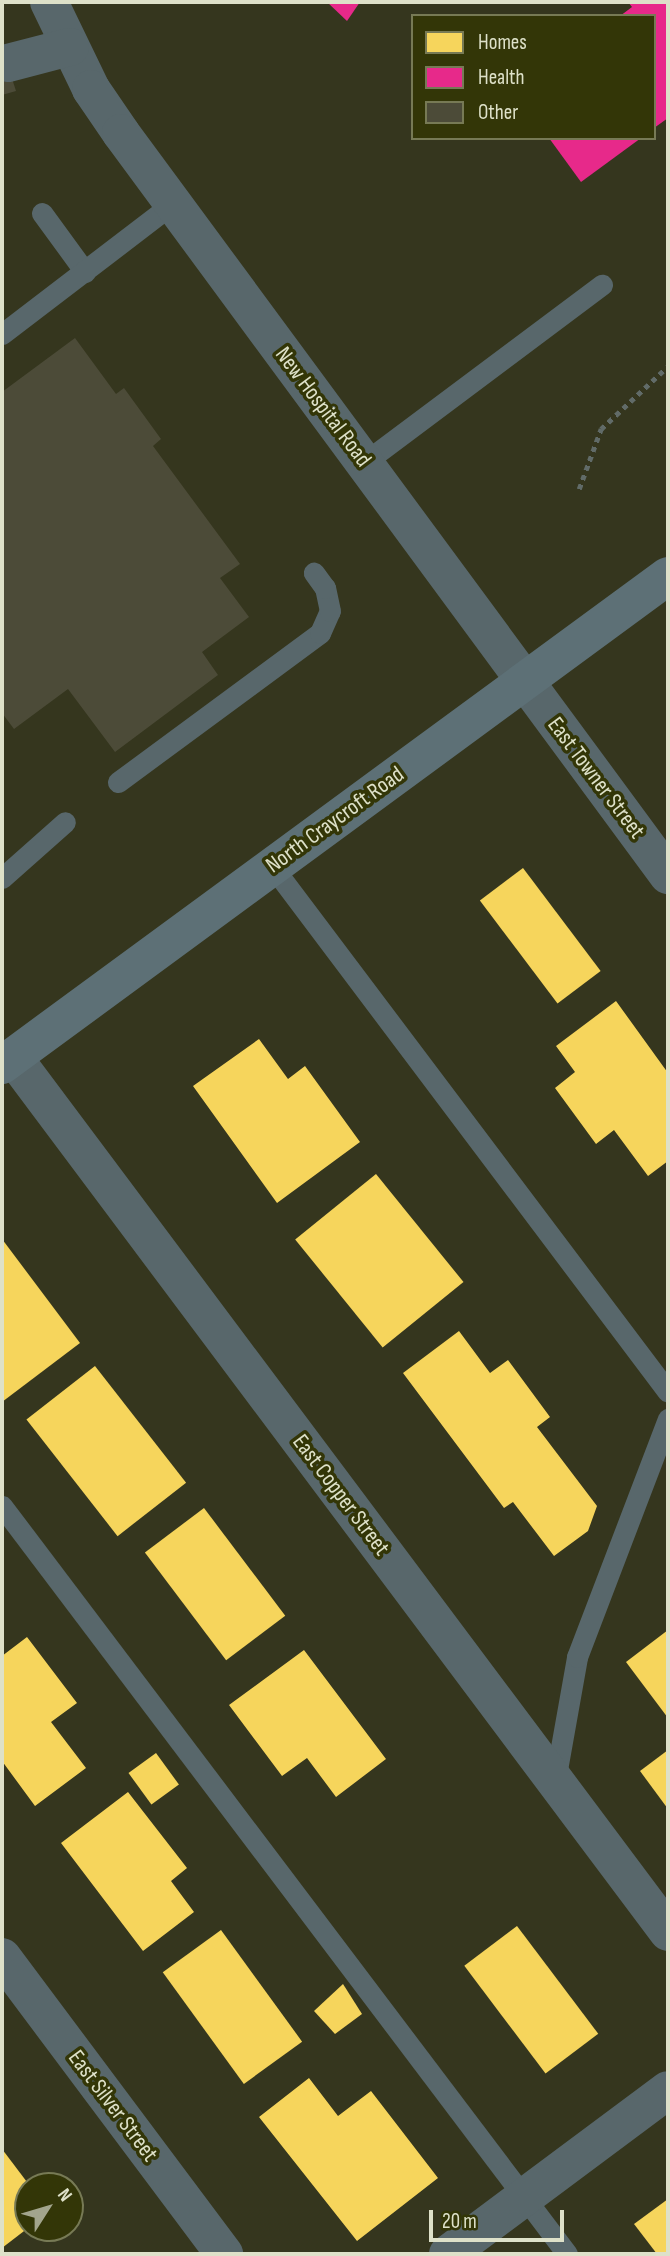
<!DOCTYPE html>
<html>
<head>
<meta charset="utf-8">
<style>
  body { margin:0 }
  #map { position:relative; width:670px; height:2256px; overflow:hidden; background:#35361e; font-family:"Sofia Sans Condensed",sans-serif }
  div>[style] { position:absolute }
  .homes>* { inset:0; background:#f6d55c; transform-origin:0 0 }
  .health>* { inset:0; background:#e7298a }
  .building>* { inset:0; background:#4c4b38 }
  .path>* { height:4.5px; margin-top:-2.25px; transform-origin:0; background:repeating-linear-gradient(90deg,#616b68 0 5px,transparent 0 10px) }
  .service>* { height:21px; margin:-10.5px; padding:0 10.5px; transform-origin:10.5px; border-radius:10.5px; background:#58676b }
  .minor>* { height:38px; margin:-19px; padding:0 19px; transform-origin:19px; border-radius:19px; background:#58676b }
  .secondary>* { height:38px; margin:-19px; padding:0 19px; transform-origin:19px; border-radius:19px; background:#5d7076 }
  span { translate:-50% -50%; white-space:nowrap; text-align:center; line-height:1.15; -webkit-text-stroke:7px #333607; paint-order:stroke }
  .street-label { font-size:23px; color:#dee1c9 }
  .frame { position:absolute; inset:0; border:4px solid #dee1c9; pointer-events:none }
  .legend { position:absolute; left:411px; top:14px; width:245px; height:126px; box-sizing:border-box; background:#333607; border:2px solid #777a55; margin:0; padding:9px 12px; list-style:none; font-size:21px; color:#dee1c9 }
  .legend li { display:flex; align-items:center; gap:14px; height:35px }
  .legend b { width:35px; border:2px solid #777a55 }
  .north { position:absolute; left:14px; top:2172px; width:70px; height:70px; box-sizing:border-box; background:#333607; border:2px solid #777a55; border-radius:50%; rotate:53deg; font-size:19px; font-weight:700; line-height:28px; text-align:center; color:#dee1c9 }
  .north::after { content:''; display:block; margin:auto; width:24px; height:32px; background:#a3a58d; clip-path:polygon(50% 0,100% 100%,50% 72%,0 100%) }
  .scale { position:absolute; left:429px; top:2210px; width:135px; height:32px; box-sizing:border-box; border:4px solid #dee1c9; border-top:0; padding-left:9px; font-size:21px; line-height:24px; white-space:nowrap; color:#dee1c9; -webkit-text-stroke:5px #333607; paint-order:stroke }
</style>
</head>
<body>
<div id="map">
  <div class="homes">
    <div style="left:523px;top:868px;width:129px;height:54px;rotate:53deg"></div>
    <div style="clip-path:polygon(616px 1001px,668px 1073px,668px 1161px,648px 1176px,614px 1130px,596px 1144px,555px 1088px,575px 1072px,556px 1046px)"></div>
    <div style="clip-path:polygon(259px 1039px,288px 1079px,305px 1066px,360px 1142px,277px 1203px,193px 1086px)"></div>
    <div style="left:376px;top:1174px;width:139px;height:104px;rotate:51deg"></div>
    <div style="clip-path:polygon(2px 1239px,80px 1343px,2px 1402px)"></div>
    <div style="clip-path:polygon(459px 1331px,490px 1373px,508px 1360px,550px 1417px,537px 1427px,597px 1506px,588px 1531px,554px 1556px,513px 1502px,504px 1508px,403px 1373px)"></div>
    <div style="left:95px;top:1366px;width:148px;height:87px;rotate:52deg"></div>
    <div style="left:204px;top:1508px;width:135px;height:74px;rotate:53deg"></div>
    <div style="clip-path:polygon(668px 1630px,668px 1718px,626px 1662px)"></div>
    <div style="clip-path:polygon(27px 1637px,77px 1703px,51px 1722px,86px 1768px,35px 1806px,2px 1761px,2px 1656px)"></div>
    <div style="clip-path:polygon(304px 1650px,386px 1759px,336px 1797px,307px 1758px,282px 1776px,229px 1705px)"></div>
    <div style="clip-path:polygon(668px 1750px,668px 1809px,640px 1771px)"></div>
    <div style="left:156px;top:1753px;width:39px;height:34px;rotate:54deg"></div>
    <div style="clip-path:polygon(128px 1792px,187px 1868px,171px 1881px,194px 1912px,143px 1951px,61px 1843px)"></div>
    <div style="left:517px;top:1926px;width:135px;height:66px;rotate:53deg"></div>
    <div style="left:221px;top:1930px;width:138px;height:72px;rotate:54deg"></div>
    <div style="clip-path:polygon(343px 1984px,362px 2014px,335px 2034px,314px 2011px)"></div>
    <div style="clip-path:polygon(309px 2078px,338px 2116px,371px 2091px,438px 2178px,357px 2241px,259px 2117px)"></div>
    <div style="clip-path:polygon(2px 2149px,30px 2186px,28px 2228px,2px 2248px)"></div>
    <div style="clip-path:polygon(668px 2199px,668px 2254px,657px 2254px,634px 2224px)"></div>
  </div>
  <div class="health">
    <div style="clip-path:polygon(327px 2px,360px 2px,347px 21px)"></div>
    <div style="clip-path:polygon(628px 2px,668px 2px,668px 118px,654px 128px,654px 16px,620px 16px,632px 7px)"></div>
    <div style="clip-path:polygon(549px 138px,641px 138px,581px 182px)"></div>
  </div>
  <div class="building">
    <div style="clip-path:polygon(2px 47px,16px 91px,2px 95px)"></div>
    <div style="clip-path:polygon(75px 338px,116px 394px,124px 388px,161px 439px,153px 446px,240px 564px,220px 578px,249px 617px,202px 652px,218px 675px,115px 752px,68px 689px,14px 729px,2px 713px,2px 392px)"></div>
  </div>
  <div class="path">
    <div style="left:579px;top:489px;width:64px;rotate:-69.9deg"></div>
    <div style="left:601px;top:429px;width:92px;rotate:-43.2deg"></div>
  </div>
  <div class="service">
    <div style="left:42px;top:213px;width:73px;rotate:53.9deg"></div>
    <div style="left:2px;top:334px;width:214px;rotate:-37.4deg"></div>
    <div style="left:365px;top:462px;width:296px;rotate:-36.8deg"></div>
    <div style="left:118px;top:782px;width:251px;rotate:-36.4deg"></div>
    <div style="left:320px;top:633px;width:24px;rotate:-66deg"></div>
    <div style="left:330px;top:611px;width:24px;rotate:-102deg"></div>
    <div style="left:325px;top:588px;width:19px;rotate:-126deg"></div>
    <div style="left:272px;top:866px;width:658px;rotate:53.03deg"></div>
    <div style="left:2px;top:878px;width:84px;rotate:-41.6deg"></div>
    <div style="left:2px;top:1506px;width:937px;rotate:52.93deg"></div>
    <div style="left:555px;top:1781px;width:126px;rotate:-79.9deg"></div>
    <div style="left:577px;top:1657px;width:255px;rotate:-69.1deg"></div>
  </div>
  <div class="minor">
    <div style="left:49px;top:2px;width:97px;rotate:64.2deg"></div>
    <div style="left:91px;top:89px;width:53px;rotate:55.7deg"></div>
    <div style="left:121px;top:133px;width:922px;rotate:53.6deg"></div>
    <div style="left:8px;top:63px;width:64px;rotate:-14.5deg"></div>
    <div style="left:13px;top:1057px;width:1093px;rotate:53.18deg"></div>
    <div style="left:2px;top:1957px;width:371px;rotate:53.2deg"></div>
    <div style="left:448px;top:2254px;width:274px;rotate:-36.7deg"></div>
  </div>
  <div class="secondary">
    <div style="left:2px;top:1065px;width:826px;rotate:-36.29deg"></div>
  </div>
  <div class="street-label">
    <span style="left:323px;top:407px;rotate:53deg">New Hospital Road</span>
    <span style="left:596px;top:778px;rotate:53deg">East Towner Street</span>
    <span style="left:335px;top:820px;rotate:-36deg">North Craycroft Road</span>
    <span style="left:341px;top:1495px;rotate:53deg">East Copper Street</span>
    <span style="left:113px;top:2106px;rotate:53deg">East Silver Street</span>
  </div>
  <div class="frame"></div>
  <ul class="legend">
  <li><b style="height:19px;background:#f6d55c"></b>Homes</li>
  <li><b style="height:19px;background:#e7298a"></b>Health</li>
  <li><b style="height:19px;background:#4c4b38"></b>Other</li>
  </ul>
  <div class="north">N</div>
  <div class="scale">20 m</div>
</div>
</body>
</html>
